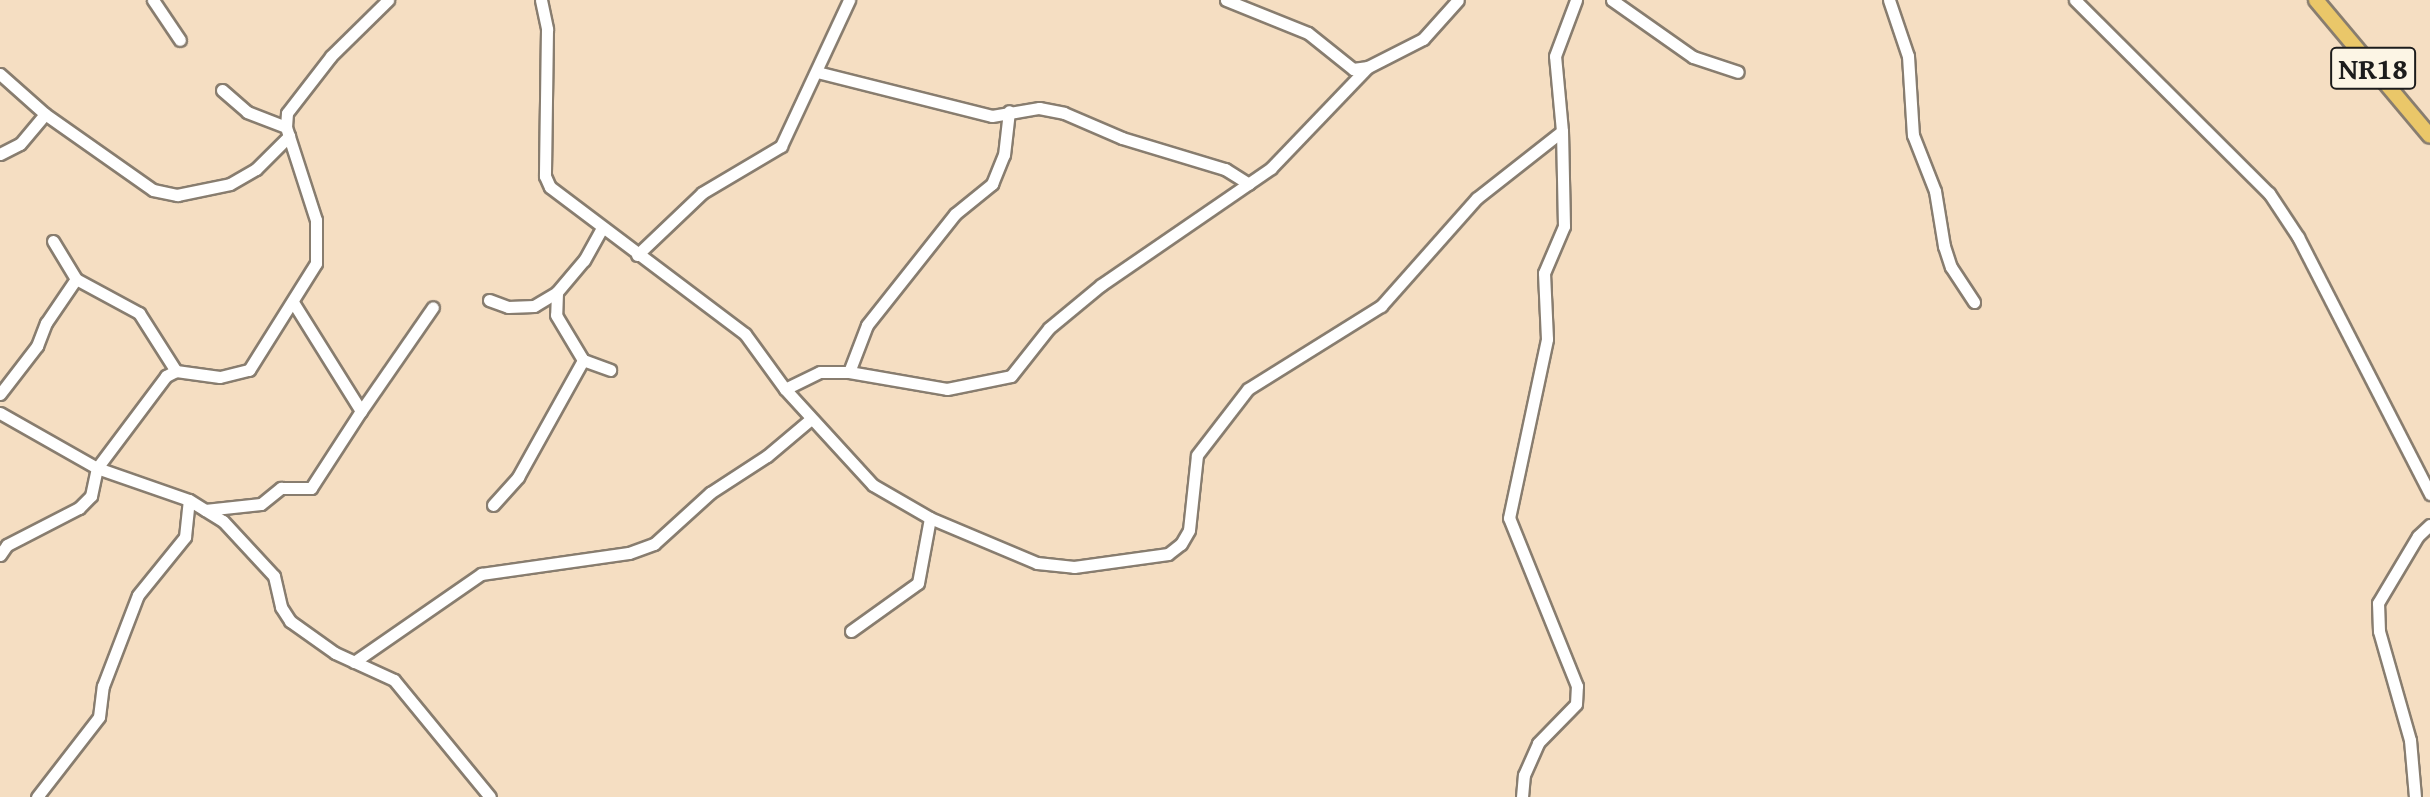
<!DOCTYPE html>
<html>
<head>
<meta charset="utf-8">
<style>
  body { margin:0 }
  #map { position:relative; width:2430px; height:797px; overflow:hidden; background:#f5dec2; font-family:"Gentium Book Plus",serif }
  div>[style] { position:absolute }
  .roads { filter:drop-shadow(2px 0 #887d6f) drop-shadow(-2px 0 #887d6f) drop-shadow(0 2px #887d6f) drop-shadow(0 -2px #887d6f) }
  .minor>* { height:11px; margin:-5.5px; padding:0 5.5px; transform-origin:5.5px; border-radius:5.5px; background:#fff }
  .major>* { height:14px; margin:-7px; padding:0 7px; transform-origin:7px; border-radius:7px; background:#eac769 }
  span { translate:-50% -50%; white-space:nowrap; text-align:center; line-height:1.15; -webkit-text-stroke:8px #fcf5e5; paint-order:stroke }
  .shield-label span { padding:2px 6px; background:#fcf5e5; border:2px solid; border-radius:6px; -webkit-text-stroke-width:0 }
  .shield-label { font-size:30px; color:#1c1c1c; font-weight:700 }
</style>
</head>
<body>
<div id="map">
  <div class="roads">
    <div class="minor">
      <div style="left:153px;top:0;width:48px;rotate:56deg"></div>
      <div style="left:541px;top:0;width:30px;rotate:78deg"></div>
      <div style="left:547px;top:29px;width:147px;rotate:90.8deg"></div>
      <div style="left:545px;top:176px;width:12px;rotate:66deg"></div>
      <div style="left:550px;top:187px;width:244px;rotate:37deg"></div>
      <div style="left:745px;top:334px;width:68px;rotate:54deg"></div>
      <div style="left:785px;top:389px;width:130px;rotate:47.5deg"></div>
      <div style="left:873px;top:485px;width:66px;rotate:30.1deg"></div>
      <div style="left:930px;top:518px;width:116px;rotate:22.8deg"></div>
      <div style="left:1037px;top:563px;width:37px;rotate:6deg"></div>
      <div style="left:1074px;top:567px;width:95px;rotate:-7.9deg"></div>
      <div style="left:1168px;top:554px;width:16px;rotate:-38deg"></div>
      <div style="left:1181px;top:544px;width:16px;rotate:-60deg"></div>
      <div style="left:1189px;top:530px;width:75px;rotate:-83.9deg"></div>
      <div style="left:1197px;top:455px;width:83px;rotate:-52.3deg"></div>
      <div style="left:1248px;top:389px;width:157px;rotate:-32deg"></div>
      <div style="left:1381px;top:306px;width:144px;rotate:-48.4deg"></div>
      <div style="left:1477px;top:198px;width:108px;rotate:-38.2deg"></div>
      <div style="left:1562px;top:131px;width:75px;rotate:-95.3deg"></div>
      <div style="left:1555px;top:56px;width:60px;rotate:-69.4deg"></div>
      <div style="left:1226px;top:0;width:88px;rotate:21.9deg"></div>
      <div style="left:1308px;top:33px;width:58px;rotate:38.7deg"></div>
      <div style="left:1353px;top:69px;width:15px;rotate:-8deg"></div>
      <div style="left:1368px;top:67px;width:62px;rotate:-27deg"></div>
      <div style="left:1423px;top:39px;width:52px;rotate:-48.1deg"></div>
      <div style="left:1612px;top:0;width:99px;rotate:35.1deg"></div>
      <div style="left:1693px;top:57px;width:47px;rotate:18.4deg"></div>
      <div style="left:1889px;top:0;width:59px;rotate:71.3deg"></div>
      <div style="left:1908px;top:56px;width:79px;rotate:86.4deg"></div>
      <div style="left:1913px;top:135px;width:60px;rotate:68.6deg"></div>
      <div style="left:1935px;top:191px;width:56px;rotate:80.7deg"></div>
      <div style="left:1944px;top:246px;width:22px;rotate:72deg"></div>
      <div style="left:1951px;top:267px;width:42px;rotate:56.7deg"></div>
      <div style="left:2075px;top:0;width:274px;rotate:44.9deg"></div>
      <div style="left:2269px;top:193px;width:53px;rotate:56.6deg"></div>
      <div style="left:2298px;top:237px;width:289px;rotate:62.8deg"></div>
      <div style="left:817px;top:72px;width:180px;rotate:14.1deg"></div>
      <div style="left:992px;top:116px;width:48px;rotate:-9.7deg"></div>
      <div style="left:1039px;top:108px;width:25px;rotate:11deg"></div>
      <div style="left:1064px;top:113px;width:63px;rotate:23.3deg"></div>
      <div style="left:1122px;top:138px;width:108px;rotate:16.8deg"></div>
      <div style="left:1225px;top:169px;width:28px;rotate:32deg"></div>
      <div style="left:0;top:74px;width:60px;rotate:41.6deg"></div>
      <div style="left:45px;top:114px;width:132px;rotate:35.1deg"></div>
      <div style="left:153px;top:190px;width:25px;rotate:12deg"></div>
      <div style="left:177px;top:195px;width:54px;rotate:-11.7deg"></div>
      <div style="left:230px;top:184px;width:30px;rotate:-30deg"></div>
      <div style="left:256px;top:169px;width:47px;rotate:-45deg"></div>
      <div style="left:222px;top:90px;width:33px;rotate:41deg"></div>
      <div style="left:247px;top:112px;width:42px;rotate:21deg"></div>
      <div style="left:0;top:154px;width:22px;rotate:-27deg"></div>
      <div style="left:20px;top:144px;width:39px;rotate:-50deg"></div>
      <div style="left:602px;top:228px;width:37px;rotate:119deg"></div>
      <div style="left:584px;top:260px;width:42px;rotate:130.2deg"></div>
      <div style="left:557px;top:292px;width:23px;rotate:92deg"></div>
      <div style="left:556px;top:315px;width:52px;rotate:59deg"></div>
      <div style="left:583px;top:360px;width:29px;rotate:20deg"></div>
      <div style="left:53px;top:241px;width:44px;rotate:58.8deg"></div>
      <div style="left:76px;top:279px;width:72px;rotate:28.4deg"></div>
      <div style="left:139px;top:313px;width:69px;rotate:57.5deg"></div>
      <div style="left:637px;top:255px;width:90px;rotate:-43.6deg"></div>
      <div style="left:702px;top:193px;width:92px;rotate:-30.7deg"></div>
      <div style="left:781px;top:146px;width:161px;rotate:-65deg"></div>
      <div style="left:489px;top:300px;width:20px;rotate:20deg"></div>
      <div style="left:508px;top:307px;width:26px;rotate:-2deg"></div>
      <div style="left:534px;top:306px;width:27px;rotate:-31deg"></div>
      <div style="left:849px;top:372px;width:50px;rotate:-69deg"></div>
      <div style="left:867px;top:325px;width:142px;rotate:-51.6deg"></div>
      <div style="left:955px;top:214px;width:48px;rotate:-39deg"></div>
      <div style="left:992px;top:184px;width:31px;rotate:-68deg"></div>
      <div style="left:1004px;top:155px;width:44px;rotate:-83.5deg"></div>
      <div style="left:785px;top:389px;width:39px;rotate:-26deg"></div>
      <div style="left:820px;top:372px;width:29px"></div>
      <div style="left:849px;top:372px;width:99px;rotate:9.8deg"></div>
      <div style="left:947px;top:389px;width:65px;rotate:-11.5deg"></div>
      <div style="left:1011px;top:376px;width:61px;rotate:-51.6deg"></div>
      <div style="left:1049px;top:328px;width:67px;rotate:-39.6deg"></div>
      <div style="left:1101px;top:285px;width:206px;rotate:-34.5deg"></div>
      <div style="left:1271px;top:168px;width:140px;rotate:-46.2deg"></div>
      <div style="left:0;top:394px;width:61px;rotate:-52.4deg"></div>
      <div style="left:37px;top:346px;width:25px;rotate:-69deg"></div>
      <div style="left:46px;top:323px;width:53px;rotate:-55.7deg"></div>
      <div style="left:361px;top:411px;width:126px;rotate:-55.3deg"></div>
      <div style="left:0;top:413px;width:112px;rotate:29.6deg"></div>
      <div style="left:97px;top:468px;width:97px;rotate:19.2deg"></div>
      <div style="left:189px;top:500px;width:40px;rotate:32deg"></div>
      <div style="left:223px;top:521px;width:75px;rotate:47.2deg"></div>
      <div style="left:274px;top:576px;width:32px;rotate:77deg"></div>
      <div style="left:281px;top:607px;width:17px;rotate:57deg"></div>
      <div style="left:290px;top:621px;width:55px;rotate:35.4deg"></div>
      <div style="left:335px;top:653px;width:65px;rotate:24.6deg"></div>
      <div style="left:394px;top:680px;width:151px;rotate:50.6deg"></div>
      <div style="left:493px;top:505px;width:38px;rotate:-48deg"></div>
      <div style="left:518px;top:477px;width:134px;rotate:-60.9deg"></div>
      <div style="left:205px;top:510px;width:56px;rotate:-6.1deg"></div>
      <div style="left:261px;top:504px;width:26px;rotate:-39deg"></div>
      <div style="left:281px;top:488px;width:30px"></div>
      <div style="left:311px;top:488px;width:92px;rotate:-57deg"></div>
      <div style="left:361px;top:411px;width:128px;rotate:-122deg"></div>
      <div style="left:0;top:555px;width:12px;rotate:-55deg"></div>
      <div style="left:7px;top:545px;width:81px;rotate:-27.2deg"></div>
      <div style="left:79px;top:508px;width:17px;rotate:-45deg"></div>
      <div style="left:91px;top:496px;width:29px;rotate:-78deg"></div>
      <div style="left:97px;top:468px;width:115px;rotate:-53.1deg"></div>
      <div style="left:166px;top:376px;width:11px;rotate:-27deg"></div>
      <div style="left:176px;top:371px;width:44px;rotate:7.8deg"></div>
      <div style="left:220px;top:377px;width:30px;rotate:-14deg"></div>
      <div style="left:249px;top:370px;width:126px;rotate:-57.9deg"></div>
      <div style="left:316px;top:263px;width:43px;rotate:-90deg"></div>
      <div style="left:316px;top:220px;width:98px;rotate:-107.9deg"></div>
      <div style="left:286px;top:127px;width:14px;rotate:-86deg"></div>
      <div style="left:287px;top:113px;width:72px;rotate:-52.3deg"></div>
      <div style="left:331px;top:56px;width:80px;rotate:-44.5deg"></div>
      <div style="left:851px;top:631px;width:82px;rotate:-35.6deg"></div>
      <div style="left:918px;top:583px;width:66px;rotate:-79.5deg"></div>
      <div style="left:354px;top:662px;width:155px;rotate:-34.7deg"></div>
      <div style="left:481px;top:574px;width:149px;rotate:-8.1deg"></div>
      <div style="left:629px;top:553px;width:27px;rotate:-20deg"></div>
      <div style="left:654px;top:544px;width:76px;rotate:-42.3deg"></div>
      <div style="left:710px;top:493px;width:68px;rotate:-33deg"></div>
      <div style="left:767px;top:456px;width:57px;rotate:-40.1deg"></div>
      <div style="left:37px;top:797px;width:101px;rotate:-52.2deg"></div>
      <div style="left:99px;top:717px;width:31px;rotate:-83deg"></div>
      <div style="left:103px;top:686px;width:97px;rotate:-69deg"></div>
      <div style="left:138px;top:595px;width:75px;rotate:-51deg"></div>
      <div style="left:185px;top:537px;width:37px;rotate:-84deg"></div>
      <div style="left:1522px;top:797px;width:22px;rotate:-85deg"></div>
      <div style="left:1524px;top:775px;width:35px;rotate:-66deg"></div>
      <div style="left:1538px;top:743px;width:54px;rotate:-45.7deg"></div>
      <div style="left:1576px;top:704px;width:18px;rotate:-87deg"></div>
      <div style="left:1577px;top:686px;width:181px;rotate:-112deg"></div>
      <div style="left:1509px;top:518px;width:183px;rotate:-78deg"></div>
      <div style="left:1547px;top:339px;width:66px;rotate:-92.6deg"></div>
      <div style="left:1544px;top:273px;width:51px;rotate:-66.9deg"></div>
      <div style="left:1564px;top:226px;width:95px;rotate:-91.2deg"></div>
      <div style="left:2415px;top:797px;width:57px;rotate:-95deg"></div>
      <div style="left:2410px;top:740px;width:113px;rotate:-105.9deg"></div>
      <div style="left:2379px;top:631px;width:28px;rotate:-92deg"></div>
      <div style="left:2378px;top:603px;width:78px;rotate:-59.2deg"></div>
      <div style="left:2418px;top:536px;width:16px;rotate:-43deg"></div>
    </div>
    <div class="major">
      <div style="left:2316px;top:0;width:177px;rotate:50deg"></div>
    </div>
  </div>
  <div class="shield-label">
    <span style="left:2373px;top:68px">NR18</span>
  </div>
</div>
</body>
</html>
